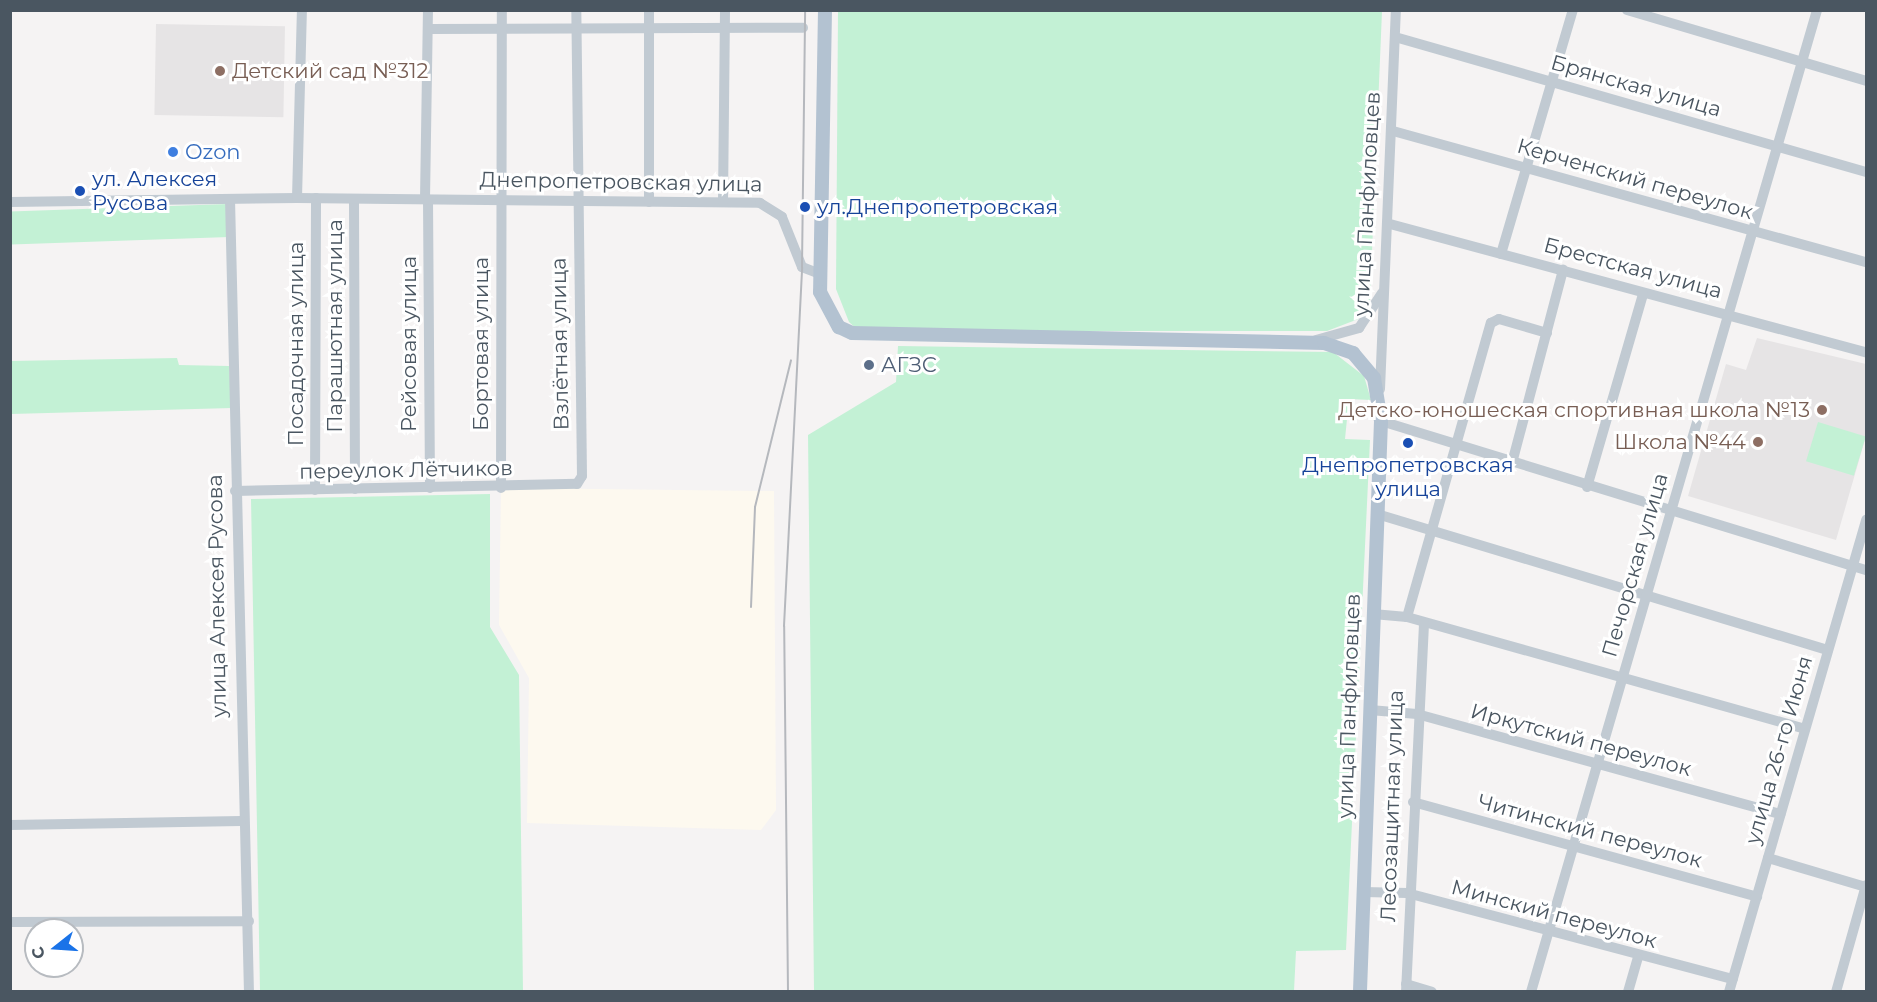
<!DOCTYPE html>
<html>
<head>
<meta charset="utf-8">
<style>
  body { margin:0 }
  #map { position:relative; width:1877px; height:1002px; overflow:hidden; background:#f5f3f3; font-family:Montserrat,sans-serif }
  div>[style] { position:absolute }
  .commercial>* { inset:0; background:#fdf9ef }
  .education>* { inset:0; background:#e6e4e5; transform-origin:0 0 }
  .green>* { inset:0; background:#c3f1d5; transform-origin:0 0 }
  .minor>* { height:10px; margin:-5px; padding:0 5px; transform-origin:5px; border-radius:5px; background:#c1cad2 }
  .major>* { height:14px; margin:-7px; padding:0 7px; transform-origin:7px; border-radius:7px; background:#b3c2d1 }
  .rail>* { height:2px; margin:-1px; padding:0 1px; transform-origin:1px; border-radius:1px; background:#b5b8bd }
  .dots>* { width:16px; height:16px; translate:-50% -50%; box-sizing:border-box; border:3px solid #fff; border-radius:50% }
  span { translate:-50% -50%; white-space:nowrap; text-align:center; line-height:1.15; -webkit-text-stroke:6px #fff; paint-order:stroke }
  .education-label { font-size:21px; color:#785e54 }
  .left { translate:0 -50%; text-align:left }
  .right { translate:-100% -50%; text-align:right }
  .street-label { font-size:21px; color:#4a5661 }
  .shop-label { font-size:21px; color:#366cbe }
  .transit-label { font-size:21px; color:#164399 }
  .service-label { font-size:21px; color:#4e5e75 }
  .frame { position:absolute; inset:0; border:12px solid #4a5661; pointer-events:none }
  .north { position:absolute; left:24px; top:918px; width:60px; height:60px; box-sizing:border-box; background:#fff; border:2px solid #b7bbc0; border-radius:50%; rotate:253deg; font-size:16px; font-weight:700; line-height:24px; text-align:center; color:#4a5661 }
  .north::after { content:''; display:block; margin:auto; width:21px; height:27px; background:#1a73e8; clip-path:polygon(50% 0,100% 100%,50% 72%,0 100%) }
</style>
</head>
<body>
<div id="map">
  <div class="commercial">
    <div style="clip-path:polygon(501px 488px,774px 491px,776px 810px,761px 830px,527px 823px,529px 678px,499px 625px)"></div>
  </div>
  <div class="education">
    <div style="left:156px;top:24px;width:129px;height:91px;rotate:1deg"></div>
    <div style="clip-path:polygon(1757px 338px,1866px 364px,1866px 436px,1836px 540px,1688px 496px,1726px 364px,1746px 370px)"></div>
  </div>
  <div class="green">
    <div style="clip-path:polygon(838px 11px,1382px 11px,1370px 300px,1361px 318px,1327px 331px,859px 331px,849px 322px,836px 289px)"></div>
    <div style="left:228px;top:204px;width:33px;height:218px;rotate:88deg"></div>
    <div style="clip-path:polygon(898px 346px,1333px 352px,1364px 376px,1371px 400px,1349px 399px,1345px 439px,1370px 440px,1346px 950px,1296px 951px,1294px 991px,814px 991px,808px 435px,896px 382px)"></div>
    <div style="clip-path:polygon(177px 358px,179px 365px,229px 366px,232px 408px,11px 414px,10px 361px)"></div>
    <div style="left:1818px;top:422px;width:50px;height:41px;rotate:17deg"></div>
    <div style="clip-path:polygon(490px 494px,490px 627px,519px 675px,523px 991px,260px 991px,251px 499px)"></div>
  </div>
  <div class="minor">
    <div style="left:1627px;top:10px;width:249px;rotate:16.5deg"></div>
    <div style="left:429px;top:29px;width:374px;rotate:-0.2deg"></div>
    <div style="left:1395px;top:37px;width:490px;rotate:16deg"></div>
    <div style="left:1393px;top:131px;width:491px;rotate:15.5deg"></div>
    <div style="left:297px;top:198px;width:188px;rotate:-88.5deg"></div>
    <div style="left:230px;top:199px;width:793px;rotate:88.63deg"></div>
    <div style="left:354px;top:199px;width:290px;rotate:89.8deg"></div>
    <div style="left:425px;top:199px;width:189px;rotate:-89.1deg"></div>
    <div style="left:428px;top:200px;width:288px;rotate:89.6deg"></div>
    <div style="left:10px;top:202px;width:287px;rotate:-0.8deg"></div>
    <div style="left:297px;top:198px;width:463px;rotate:0.6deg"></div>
    <div style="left:760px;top:203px;width:26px;rotate:32deg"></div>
    <div style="left:782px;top:217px;width:54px;rotate:68.2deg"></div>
    <div style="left:802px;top:267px;width:19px;rotate:21deg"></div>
    <div style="left:649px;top:202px;width:192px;rotate:-90deg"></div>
    <div style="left:723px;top:202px;width:192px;rotate:-89.4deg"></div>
    <div style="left:1390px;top:224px;width:493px;rotate:15.1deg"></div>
    <div style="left:1501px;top:254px;width:254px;rotate:-73.6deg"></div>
    <div style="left:1316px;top:340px;width:45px;rotate:-15.6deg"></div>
    <div style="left:1359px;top:328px;width:42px;rotate:-56.7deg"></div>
    <div style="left:1380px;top:389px;width:379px;rotate:-87.6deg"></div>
    <div style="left:1381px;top:421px;width:507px;rotate:17.08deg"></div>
    <div style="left:1512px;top:463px;width:200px;rotate:-75.2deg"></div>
    <div style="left:1587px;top:487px;width:201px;rotate:-73.8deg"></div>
    <div style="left:501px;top:488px;width:478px;rotate:-89.9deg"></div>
    <div style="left:315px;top:490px;width:292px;rotate:-89.8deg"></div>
    <div style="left:235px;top:491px;width:342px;rotate:-1.2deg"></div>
    <div style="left:577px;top:484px;width:9px;rotate:-58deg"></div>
    <div style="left:582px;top:476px;width:466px;rotate:-90.7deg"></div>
    <div style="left:1377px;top:514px;width:471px;rotate:16.8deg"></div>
    <div style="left:1373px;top:614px;width:34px;rotate:5deg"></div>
    <div style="left:1407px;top:617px;width:413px;rotate:15.7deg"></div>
    <div style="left:1407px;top:617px;width:306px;rotate:-74.1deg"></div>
    <div style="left:1491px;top:323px;width:9px;rotate:-27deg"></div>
    <div style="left:1499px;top:319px;width:50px;rotate:16.3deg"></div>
    <div style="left:1370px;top:710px;width:47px;rotate:4.9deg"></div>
    <div style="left:1417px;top:714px;width:377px;rotate:15.4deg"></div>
    <div style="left:1413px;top:802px;width:357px;rotate:15.4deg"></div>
    <div style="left:10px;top:825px;width:231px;rotate:-1deg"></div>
    <div style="left:1768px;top:858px;width:102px;rotate:16.5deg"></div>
    <div style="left:1364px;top:892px;width:43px;rotate:1.3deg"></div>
    <div style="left:1407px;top:893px;width:337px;rotate:14.8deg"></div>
    <div style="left:10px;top:922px;width:239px;rotate:-0.2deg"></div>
    <div style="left:1406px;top:984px;width:27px;rotate:17deg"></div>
    <div style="left:1406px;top:992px;width:370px;rotate:-87.2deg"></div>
    <div style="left:1531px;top:992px;width:1023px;rotate:-73.76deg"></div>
    <div style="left:1628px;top:992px;width:35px;rotate:-74deg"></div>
    <div style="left:1729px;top:992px;width:492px;rotate:-73.8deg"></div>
    <div style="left:1836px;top:992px;width:111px;rotate:-74.3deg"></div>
  </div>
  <div class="major">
    <div style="left:825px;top:10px;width:282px;rotate:91deg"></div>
    <div style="left:820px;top:292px;width:40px;rotate:62deg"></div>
    <div style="left:839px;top:327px;width:14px;rotate:25deg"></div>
    <div style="left:852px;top:333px;width:472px;rotate:1.2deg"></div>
    <div style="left:1324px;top:343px;width:31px;rotate:19deg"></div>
    <div style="left:1353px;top:353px;width:33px;rotate:50deg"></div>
    <div style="left:1374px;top:378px;width:44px;rotate:80.8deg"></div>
    <div style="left:1381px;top:421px;width:571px;rotate:92.11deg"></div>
  </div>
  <div class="rail">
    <div style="left:751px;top:607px;width:100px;rotate:-87.7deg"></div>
    <div style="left:755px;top:507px;width:151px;rotate:-76.2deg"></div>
    <div style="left:788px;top:992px;width:366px;rotate:-90.6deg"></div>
    <div style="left:784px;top:626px;width:359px;rotate:-87.1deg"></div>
    <div style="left:802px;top:267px;width:257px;rotate:-89.3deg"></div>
  </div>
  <div class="dots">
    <div style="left:220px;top:71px;background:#8d6e63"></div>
    <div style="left:173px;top:152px;background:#3f7fe0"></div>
    <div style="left:80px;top:191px;background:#1a4fb4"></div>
    <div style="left:805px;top:207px;background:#1a4fb4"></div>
    <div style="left:869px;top:365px;background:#5c6f8a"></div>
    <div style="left:1822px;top:410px;background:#8d6e63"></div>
    <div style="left:1758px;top:442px;background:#8d6e63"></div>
    <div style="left:1408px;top:443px;background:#1a4fb4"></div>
  </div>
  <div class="education-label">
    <span class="left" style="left:232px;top:71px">Детский сад №312</span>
    <span class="right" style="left:1810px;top:410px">Детско-юношеская спортивная школа №13</span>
    <span class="right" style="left:1746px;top:442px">Школа №44</span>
  </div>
  <div class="street-label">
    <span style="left:1636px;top:86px;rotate:16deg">Брянская улица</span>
    <span style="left:1635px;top:179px;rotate:16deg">Керченский переулок</span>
    <span style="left:621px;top:182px;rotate:1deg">Днепропетровская улица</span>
    <span style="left:1367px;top:204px;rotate:-87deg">улица Панфиловцев</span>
    <span style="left:1633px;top:268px;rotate:15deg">Брестская улица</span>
    <span style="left:335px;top:326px;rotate:-90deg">Парашютная улица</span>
    <span style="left:296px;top:344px;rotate:-90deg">Посадочная улица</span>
    <span style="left:409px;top:344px;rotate:-90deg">Рейсовая улица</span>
    <span style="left:481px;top:344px;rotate:-90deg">Бортовая улица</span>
    <span style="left:560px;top:344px;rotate:-91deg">Взлётная улица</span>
    <span style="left:406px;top:470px;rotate:-1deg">переулок Лётчиков</span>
    <span style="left:1635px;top:565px;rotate:-74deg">Печорская улица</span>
    <span style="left:217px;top:596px;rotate:-91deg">улица Алексея Русова</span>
    <span style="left:1349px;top:706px;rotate:-88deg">улица Панфиловцев</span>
    <span style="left:1581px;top:740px;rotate:15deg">Иркутский переулок</span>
    <span style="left:1779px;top:750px;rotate:-74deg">улица 26-го Июня</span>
    <span style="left:1392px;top:806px;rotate:-88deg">Лесозащитная улица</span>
    <span style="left:1590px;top:831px;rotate:15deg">Читинский переулок</span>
    <span style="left:1554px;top:914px;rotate:15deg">Минский переулок</span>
  </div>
  <div class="shop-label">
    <span class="left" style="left:185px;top:152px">Ozon</span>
  </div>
  <div class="transit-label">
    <span class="left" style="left:92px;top:191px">ул. Алексея<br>Русова</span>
    <span class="left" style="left:817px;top:207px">ул.Днепропетровская</span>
    <span style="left:1408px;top:477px">Днепропетровская<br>улица</span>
  </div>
  <div class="service-label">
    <span class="left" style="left:881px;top:365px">АГЗС</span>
  </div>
  <div class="frame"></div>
  <div class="north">С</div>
</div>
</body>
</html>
